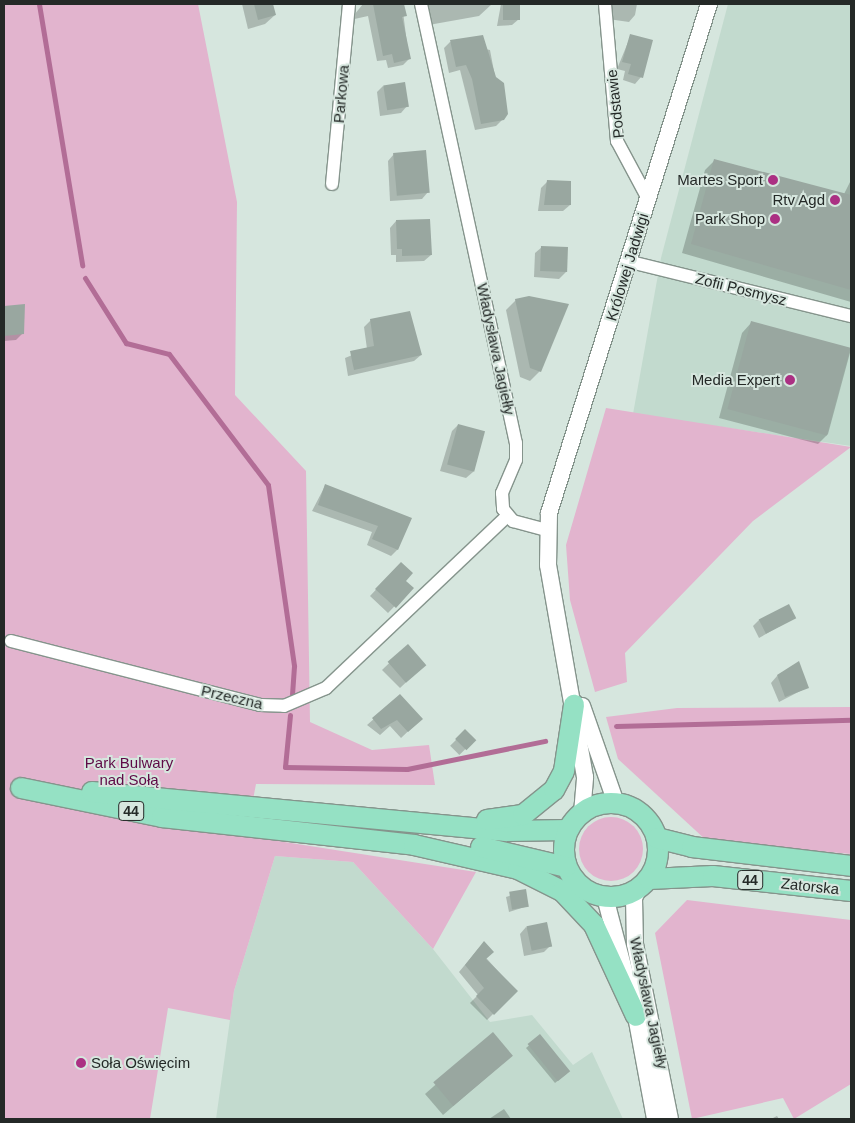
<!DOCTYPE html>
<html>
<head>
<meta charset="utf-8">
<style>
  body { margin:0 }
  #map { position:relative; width:855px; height:1123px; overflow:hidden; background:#d6e6de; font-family:Helvetica,sans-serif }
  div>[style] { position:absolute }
  .built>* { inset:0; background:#c2dace }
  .green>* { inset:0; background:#e2b4ce }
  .round { border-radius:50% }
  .shadow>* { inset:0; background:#0003; transform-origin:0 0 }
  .stream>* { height:5px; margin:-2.5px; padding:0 2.5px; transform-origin:2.5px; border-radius:2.5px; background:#b26d96 }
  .building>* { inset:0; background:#99a7a0; transform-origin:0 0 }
  .roads { filter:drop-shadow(1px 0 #85948c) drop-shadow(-1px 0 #85948c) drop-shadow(0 1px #85948c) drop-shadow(0 -1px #85948c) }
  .minor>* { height:12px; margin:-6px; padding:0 6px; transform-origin:6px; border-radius:6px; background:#fff }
  .tertiary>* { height:16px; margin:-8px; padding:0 8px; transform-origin:8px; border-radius:8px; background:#fff }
  .primary>* { height:20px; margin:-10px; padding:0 10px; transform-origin:10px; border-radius:10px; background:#95e1c4 }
  .primary>.ring { margin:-10px; padding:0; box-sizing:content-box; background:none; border:20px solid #95e1c4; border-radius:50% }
  .dots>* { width:14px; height:14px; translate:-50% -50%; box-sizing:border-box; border:2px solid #d6e6de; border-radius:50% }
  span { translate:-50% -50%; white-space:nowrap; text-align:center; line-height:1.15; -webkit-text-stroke:4px #d6e6de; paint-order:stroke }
  .shield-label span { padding:1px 4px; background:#d6e6de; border:1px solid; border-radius:4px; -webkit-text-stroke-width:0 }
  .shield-label { font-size:14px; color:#242927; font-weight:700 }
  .street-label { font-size:15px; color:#242927 }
  .poi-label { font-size:15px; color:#242927 }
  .right { translate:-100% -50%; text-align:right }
  .left { translate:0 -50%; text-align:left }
  .park-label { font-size:15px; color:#5f0946 }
  .frame { position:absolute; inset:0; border:5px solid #242927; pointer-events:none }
</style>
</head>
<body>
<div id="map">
  <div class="built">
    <div style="clip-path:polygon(728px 4px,851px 4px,851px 446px,633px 414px,661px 258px)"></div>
    <div style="clip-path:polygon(275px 856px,353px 862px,433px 949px,490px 1022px,532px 1015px,573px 1065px,592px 1052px,623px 1119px,216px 1119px,234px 991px)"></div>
  </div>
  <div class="green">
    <div style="clip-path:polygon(4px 4px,198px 4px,237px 202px,235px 395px,306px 471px,310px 722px,372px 750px,429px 745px,435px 785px,256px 784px,246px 836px,476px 872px,433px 949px,353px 862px,275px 856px,234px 991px,230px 1020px,168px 1008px,150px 1119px,4px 1119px)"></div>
    <div style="clip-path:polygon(606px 408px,851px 447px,753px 521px,625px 653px,627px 682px,595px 692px,570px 600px,566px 545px)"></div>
    <div style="clip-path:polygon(851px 707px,851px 854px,707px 841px,618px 759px,606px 717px,677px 708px)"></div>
    <div class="round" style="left:579px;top:817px;width:64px;height:64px"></div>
    <div style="clip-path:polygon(687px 900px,851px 920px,851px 1084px,794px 1119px,783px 1098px,692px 1119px,655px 933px)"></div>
  </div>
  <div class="shadow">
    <div style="clip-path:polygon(242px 4px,272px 4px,275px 15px,265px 24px,248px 29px)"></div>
    <div style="clip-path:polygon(363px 4px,402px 4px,409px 59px,403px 65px,388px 68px,386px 60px,377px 61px,368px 16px,350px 20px)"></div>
    <div style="clip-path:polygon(418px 4px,492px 4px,479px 16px,423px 26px)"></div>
    <div style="clip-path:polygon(501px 4px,519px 4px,519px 19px,512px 25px,497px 26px)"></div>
    <div style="clip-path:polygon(610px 4px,637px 4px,635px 15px,629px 22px,608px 19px)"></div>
    <div style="clip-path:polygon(631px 35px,641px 77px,635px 84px,623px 80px,625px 71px,617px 69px)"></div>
    <div style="clip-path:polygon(450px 42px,490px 50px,503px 119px,496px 126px,475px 130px,460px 70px,449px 73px,444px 48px)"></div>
    <div style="clip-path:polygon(383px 86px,407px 106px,401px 113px,380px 116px,377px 92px)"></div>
    <div style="clip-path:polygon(394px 154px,428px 192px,422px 199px,390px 201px,388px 161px)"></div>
    <div style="clip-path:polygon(715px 160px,844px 194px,851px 180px,851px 302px,682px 253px,705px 170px)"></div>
    <div style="clip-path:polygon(547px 182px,570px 205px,563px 211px,538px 211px,541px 188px)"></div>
    <div style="clip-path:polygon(396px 221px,431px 255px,424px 261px,396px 262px,396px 255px,391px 255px,390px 228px)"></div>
    <div style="clip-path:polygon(542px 247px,566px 272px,559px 279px,534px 277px,535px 253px)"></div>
    <div style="clip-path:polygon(516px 300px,540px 371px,530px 381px,520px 377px,506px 310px)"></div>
    <div style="clip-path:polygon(24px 305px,23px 333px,16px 340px,4px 341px,4px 308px)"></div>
    <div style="clip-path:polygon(371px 320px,421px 355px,414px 361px,348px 376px,345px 358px,367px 349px,364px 327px)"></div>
    <div style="clip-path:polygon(751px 323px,851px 349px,828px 434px,818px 444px,719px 418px,742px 333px)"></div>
    <div style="clip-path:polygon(458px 425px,484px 432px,473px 472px,466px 478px,440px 471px,452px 431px)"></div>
    <div style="clip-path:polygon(325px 486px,411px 519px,397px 550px,391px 556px,367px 545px,372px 532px,312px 511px)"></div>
    <div style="clip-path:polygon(401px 563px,404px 581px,412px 588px,388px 613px,370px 596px)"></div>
    <div style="clip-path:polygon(794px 618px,759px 638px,753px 626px,759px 620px)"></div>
    <div style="clip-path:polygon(407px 646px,418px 671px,400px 688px,382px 670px)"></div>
    <div style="clip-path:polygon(777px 676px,808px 687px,779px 702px,771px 683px)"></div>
    <div style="clip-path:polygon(400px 696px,421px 719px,401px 738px,390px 726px,380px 735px,367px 725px)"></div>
    <div style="left:465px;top:731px;width:13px;height:21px;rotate:45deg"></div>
    <div style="clip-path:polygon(525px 891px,528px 906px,509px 912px,506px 897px)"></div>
    <div style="clip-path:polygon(526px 927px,550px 946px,544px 952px,524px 956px,520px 934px)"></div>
    <div style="clip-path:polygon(478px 949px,516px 991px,487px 1020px,470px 1003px,478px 995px,459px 972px)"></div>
    <div style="clip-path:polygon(493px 1034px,501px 1065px,443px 1115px,425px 1094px)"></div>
    <div style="clip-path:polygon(540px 1036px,566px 1074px,555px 1083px,526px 1048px)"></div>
    <div style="clip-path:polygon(504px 1109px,511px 1119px,489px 1119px)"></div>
    <div style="clip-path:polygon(777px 1116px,779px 1119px,771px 1119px)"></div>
  </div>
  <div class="stream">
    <div style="left:39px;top:4px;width:265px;rotate:80.6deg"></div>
    <div style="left:85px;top:278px;width:77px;rotate:57.8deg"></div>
    <div style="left:126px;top:343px;width:44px;rotate:14.3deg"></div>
    <div style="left:169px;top:354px;width:164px;rotate:52.9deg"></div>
    <div style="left:268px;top:485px;width:183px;rotate:81.8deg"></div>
    <div style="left:294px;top:666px;width:28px;rotate:94deg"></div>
    <div style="left:290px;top:715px;width:52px;rotate:95.5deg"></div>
    <div style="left:285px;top:767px;width:122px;rotate:0.9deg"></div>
    <div style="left:407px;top:769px;width:141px;rotate:-11.5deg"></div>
    <div style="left:616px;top:726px;width:235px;rotate:-1.5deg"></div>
  </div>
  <div class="building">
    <div style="clip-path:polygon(254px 4px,273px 4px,276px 15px,258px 20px)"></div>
    <div style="clip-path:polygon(373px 4px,404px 4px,407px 16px,402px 17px,411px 59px,394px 63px,392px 54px,383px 56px)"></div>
    <div style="left:503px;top:4px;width:17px;height:16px"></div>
    <div style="clip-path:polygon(630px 34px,653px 40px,643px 78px,628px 74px,631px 64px,622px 62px)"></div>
    <div style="clip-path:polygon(483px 35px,496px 77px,504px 83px,508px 114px,504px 120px,481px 124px,472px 79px,466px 65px,456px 67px,450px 40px)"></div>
    <div style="left:405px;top:82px;width:25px;height:22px;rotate:81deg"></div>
    <div style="left:426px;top:150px;width:43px;height:33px;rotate:85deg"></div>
    <div style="clip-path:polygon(714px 159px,851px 195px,851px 290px,691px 244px)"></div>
    <div style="clip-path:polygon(547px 180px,571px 181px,571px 205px,544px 205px)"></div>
    <div style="clip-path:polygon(430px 219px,432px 255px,402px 256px,402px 249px,397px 249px,396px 220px)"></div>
    <div style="left:541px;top:246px;width:27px;height:25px;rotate:2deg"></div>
    <div style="clip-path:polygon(529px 296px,569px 304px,541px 372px,530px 368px,515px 299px)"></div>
    <div style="clip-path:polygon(25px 304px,24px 334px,4px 336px,4px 306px)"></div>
    <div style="clip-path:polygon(410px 311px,422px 355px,354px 370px,350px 351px,374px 346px,370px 319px)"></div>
    <div style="left:751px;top:321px;width:103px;height:91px;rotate:15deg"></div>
    <div style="left:458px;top:424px;width:28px;height:42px;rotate:15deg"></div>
    <div style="clip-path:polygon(325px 484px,412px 518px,398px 550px,372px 539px,378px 526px,318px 505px)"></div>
    <div style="clip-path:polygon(401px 562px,413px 573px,406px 581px,414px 588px,396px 608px,375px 589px)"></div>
    <div style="left:789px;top:604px;width:16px;height:34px;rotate:63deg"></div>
    <div style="left:408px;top:644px;width:28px;height:27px;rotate:49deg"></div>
    <div style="clip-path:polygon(799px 661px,809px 688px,785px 697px,777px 675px)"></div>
    <div style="clip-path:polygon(400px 694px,423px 719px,408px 732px,397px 720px,381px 729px,372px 718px)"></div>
    <div style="left:465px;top:729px;width:16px;height:14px;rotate:45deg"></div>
    <div style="left:526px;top:889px;width:18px;height:17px;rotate:81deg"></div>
    <div style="left:547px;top:922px;width:25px;height:21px;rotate:78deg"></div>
    <div style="clip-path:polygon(484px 941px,494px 952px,486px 959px,518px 991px,494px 1015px,476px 996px,484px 988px,465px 965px)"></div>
    <div style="left:493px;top:1032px;width:31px;height:78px;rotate:50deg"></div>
    <div style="left:540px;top:1034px;width:48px;height:16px;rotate:51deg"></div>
  </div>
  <div class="roads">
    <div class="minor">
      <div style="left:421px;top:4px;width:449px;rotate:77.8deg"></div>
      <div style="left:516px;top:443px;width:17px;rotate:90deg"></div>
      <div style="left:516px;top:460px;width:36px;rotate:113deg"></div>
      <div style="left:502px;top:493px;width:16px;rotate:86deg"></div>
      <div style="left:503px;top:509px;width:16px;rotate:50deg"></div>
      <div style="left:513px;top:521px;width:35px;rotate:15deg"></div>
      <div style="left:605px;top:4px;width:138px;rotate:85deg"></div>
      <div style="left:617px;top:141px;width:64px;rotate:61.8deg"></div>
      <div style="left:332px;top:184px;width:181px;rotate:-84.6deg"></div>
      <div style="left:631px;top:262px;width:227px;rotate:13.8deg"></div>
      <div style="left:11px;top:641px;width:257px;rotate:14.4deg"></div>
      <div style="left:260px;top:705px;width:24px;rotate:2deg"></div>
      <div style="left:284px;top:706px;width:46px;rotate:-23.2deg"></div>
      <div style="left:326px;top:688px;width:248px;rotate:-43.5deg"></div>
    </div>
    <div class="tertiary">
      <div style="left:582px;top:706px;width:103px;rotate:70.7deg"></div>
      <div style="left:582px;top:813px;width:36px;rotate:-85deg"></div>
      <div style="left:585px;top:777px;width:215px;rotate:-99.9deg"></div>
      <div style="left:548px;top:565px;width:52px;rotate:-88.9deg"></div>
      <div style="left:549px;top:513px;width:534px;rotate:-72.55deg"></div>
      <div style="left:639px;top:888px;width:11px;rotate:117deg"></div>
      <div style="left:634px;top:898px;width:46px;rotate:88.8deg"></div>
      <div style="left:635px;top:944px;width:178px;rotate:78.7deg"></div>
      <div style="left:605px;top:897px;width:123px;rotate:75.4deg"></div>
      <div style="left:636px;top:1016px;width:105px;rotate:79.5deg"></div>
    </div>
    <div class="primary">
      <div style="left:21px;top:788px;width:144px;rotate:11.6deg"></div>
      <div style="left:162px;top:817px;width:254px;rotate:6.3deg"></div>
      <div style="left:414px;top:845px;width:107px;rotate:13deg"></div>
      <div style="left:518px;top:869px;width:49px;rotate:26.6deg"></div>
      <div style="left:562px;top:891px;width:47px;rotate:46.7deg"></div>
      <div style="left:594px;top:925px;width:100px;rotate:65.2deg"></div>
      <div style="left:92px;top:792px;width:416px;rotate:5.4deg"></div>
      <div style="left:506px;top:831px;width:62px;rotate:-0.9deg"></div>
      <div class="ring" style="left:564px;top:803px;width:74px;height:74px"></div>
      <div style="left:487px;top:820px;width:36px;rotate:-8deg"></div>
      <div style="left:523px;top:815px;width:40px;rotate:-39deg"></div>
      <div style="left:554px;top:790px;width:21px;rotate:-62deg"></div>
      <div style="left:564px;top:771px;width:67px;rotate:-81.4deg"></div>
      <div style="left:657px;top:838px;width:36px;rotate:14deg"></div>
      <div style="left:692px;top:847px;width:160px;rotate:6.8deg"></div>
      <div style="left:481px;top:847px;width:87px;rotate:13.2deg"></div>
      <div style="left:649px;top:879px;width:64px;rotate:-2.7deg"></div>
      <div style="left:713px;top:876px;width:139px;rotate:6.2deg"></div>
    </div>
  </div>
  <div class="dots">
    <div style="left:773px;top:180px;background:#ab3083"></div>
    <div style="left:835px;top:200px;background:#ab3083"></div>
    <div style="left:775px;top:219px;background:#ab3083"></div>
    <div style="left:790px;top:380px;background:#ab3083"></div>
    <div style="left:81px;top:1063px;background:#ab3083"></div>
  </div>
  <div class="shield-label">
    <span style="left:131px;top:811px">44</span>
    <span style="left:750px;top:880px">44</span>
  </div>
  <div class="street-label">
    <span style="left:341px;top:94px;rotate:-85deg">Parkowa</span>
    <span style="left:615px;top:104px;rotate:-96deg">Podstawie</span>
    <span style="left:627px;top:267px;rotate:-73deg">Królowej Jadwigi</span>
    <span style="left:741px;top:289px;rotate:14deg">Zofii Posmysz</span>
    <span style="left:496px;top:349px;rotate:78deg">Władysława Jagiełły</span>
    <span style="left:232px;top:697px;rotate:13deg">Przeczna</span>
    <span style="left:810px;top:886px;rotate:6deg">Zatorska</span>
    <span style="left:649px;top:1003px;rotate:78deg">Władysława Jagiełły</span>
  </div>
  <div class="poi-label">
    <span class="right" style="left:763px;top:180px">Martes Sport</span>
    <span class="right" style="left:825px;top:200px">Rtv Agd</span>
    <span class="right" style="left:765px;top:219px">Park Shop</span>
    <span class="right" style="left:780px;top:380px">Media Expert</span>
    <span class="left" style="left:91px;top:1063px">Soła Oświęcim</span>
  </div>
  <div class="park-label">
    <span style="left:129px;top:771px">Park Bulwary<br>nad Sołą</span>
  </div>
  <div class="frame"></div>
</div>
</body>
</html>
